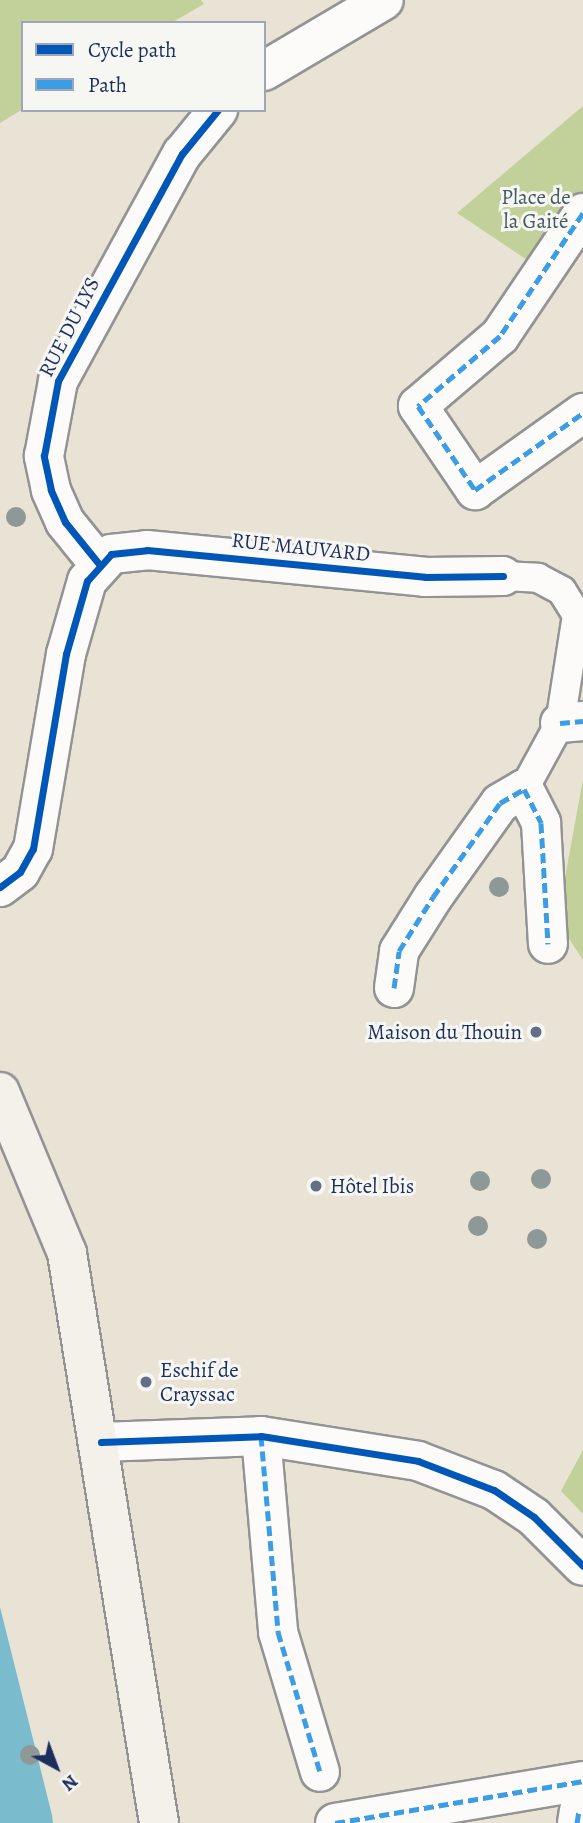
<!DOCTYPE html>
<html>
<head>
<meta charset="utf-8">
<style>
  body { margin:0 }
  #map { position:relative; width:583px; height:1823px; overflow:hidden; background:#e9e3d6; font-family:Alegreya,serif }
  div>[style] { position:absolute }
  .green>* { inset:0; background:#c2d099 }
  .water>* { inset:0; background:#7abbce }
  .roads { filter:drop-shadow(2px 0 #939394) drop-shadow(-2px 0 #939394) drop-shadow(0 2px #939394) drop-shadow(0 -2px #939394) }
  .lane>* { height:28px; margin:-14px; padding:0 14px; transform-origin:14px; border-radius:14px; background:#fcfbf9 }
  .street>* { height:38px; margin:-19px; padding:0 19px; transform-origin:19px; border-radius:19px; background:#fcfbf9 }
  .secondary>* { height:38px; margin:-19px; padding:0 19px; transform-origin:19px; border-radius:19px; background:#f4f1ea }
  .quiet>* { height:5px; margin-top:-2.5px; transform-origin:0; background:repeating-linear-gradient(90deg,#3b9de6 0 10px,transparent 0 15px) }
  .cycleway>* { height:7px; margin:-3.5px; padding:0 3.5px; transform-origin:3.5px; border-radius:3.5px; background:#0057b8 }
  .trees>* { width:20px; height:20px; margin:-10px; border-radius:50%; background:#8e9896 }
  .dots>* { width:19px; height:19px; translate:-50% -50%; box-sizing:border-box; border:4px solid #f6f6f2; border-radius:50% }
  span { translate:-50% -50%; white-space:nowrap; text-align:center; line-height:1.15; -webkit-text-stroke:6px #f6f6f2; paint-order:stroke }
  .park-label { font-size:21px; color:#445a61 }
  .street-label { font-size:21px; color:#1b2f5e }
  .poi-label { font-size:21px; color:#1b2f5e }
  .right { translate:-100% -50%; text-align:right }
  .left { translate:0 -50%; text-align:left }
  .legend { position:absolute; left:21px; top:21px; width:245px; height:91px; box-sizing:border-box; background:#f6f6f2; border:2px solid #9ea6b7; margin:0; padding:9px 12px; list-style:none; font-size:21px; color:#1b2f5e }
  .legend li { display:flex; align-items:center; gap:14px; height:35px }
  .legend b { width:35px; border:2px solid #9ea6b7 }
  .north { position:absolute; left:21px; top:1732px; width:70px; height:70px; -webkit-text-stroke:5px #f6f6f2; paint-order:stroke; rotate:139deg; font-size:19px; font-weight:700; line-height:28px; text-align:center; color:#1b2f5e }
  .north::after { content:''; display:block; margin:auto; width:24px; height:32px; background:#1b2f5e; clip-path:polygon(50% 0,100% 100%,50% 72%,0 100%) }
</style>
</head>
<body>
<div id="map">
  <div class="green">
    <div style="clip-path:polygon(0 0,201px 0,204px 4px,171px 23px,23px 23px,23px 109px,0 123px)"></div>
    <div style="clip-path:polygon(583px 106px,583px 248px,557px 280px,457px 213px)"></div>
    <div style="clip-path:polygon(583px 779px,583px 960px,566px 934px,561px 900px)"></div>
    <div style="clip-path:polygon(583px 1450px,583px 1514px,561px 1491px)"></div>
  </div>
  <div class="water">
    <div style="clip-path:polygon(0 1607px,52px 1815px,53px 1823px,0 1823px)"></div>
  </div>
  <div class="roads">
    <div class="lane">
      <div style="left:503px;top:576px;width:35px;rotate:3deg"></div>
      <div style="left:538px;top:578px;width:27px;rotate:28deg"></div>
      <div style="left:562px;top:591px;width:28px;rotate:58deg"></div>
      <div style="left:577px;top:615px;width:109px;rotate:98.9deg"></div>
      <div style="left:560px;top:723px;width:75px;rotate:118.6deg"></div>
    </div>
    <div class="street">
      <div style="left:264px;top:71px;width:139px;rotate:-30.6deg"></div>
      <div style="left:583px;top:213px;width:148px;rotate:124deg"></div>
      <div style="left:500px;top:336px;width:108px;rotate:139.5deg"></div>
      <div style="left:418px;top:406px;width:102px;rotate:55.8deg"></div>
      <div style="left:475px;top:490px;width:133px;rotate:-35.5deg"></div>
      <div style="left:99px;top:564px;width:54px;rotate:-129deg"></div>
      <div style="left:65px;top:522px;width:35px;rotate:-114deg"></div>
      <div style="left:51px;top:490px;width:35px;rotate:-102deg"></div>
      <div style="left:44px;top:456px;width:76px;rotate:-79.4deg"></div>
      <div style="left:58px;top:381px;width:259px;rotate:-61.4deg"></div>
      <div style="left:182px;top:154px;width:57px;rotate:-50.7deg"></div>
      <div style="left:560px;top:723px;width:23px;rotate:-5deg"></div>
      <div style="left:0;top:887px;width:25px;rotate:-37deg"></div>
      <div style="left:20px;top:872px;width:26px;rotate:-61deg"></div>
      <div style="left:33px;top:849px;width:198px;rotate:-80.4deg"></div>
      <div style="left:66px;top:654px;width:76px;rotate:-74deg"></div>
      <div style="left:87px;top:581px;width:36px;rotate:-48deg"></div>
      <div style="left:111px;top:554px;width:36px;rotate:-6deg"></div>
      <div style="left:147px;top:550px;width:279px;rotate:5.5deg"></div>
      <div style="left:425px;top:577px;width:78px;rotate:-0.7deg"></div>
      <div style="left:394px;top:988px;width:37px;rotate:-82deg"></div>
      <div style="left:399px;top:951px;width:64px;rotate:-57.8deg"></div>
      <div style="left:433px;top:897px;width:115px;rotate:-54.5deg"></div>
      <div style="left:500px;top:803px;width:28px;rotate:-30deg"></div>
      <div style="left:524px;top:789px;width:38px;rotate:63deg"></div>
      <div style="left:541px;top:823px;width:121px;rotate:86.7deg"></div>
      <div style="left:261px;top:1436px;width:197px;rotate:85deg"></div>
      <div style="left:278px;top:1632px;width:146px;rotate:73.3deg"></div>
      <div style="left:101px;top:1442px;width:160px;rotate:-2.1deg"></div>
      <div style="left:261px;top:1436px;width:159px;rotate:9deg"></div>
      <div style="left:418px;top:1461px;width:81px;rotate:20.9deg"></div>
      <div style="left:494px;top:1490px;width:48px;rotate:34deg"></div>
      <div style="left:534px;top:1517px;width:69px;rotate:45deg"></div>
      <div style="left:335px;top:1823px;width:252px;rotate:-9.6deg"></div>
      <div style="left:577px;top:1823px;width:12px;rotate:-81deg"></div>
    </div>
    <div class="secondary">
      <div style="left:0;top:1092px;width:174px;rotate:67.4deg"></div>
      <div style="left:67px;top:1253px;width:577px;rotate:80.83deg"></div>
    </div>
  </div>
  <div class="quiet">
    <div style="left:583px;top:213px;width:148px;rotate:124deg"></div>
    <div style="left:500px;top:336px;width:108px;rotate:139.5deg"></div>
    <div style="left:418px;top:406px;width:102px;rotate:55.8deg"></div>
    <div style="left:475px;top:490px;width:133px;rotate:-35.5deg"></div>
    <div style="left:560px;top:723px;width:23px;rotate:-5deg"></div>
    <div style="left:394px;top:988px;width:37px;rotate:-82deg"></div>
    <div style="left:399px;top:951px;width:64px;rotate:-57.8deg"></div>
    <div style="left:433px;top:897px;width:115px;rotate:-54.5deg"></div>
    <div style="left:500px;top:803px;width:28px;rotate:-30deg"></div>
    <div style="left:524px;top:789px;width:38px;rotate:63deg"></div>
    <div style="left:541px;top:823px;width:121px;rotate:86.7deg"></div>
    <div style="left:261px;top:1436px;width:197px;rotate:85deg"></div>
    <div style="left:278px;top:1632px;width:146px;rotate:73.3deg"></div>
    <div style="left:335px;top:1823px;width:252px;rotate:-9.6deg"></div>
    <div style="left:577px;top:1823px;width:12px;rotate:-81deg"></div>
  </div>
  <div class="cycleway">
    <div style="left:99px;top:564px;width:54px;rotate:-129deg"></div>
    <div style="left:65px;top:522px;width:35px;rotate:-114deg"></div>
    <div style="left:51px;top:490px;width:35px;rotate:-102deg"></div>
    <div style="left:44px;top:456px;width:76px;rotate:-79.4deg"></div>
    <div style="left:58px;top:381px;width:259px;rotate:-61.4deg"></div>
    <div style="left:182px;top:154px;width:57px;rotate:-50.7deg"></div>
    <div style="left:0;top:887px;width:25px;rotate:-37deg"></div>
    <div style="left:20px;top:872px;width:26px;rotate:-61deg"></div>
    <div style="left:33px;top:849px;width:198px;rotate:-80.4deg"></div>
    <div style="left:66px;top:654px;width:76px;rotate:-74deg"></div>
    <div style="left:87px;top:581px;width:36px;rotate:-48deg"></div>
    <div style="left:111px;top:554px;width:36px;rotate:-6deg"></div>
    <div style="left:147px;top:550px;width:279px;rotate:5.5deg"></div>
    <div style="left:425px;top:577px;width:78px;rotate:-0.7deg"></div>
    <div style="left:101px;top:1442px;width:160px;rotate:-2.1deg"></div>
    <div style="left:261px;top:1436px;width:159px;rotate:9deg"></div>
    <div style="left:418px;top:1461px;width:81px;rotate:20.9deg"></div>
    <div style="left:494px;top:1490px;width:48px;rotate:34deg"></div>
    <div style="left:534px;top:1517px;width:69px;rotate:45deg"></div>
  </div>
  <div class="trees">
    <div style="left:16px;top:517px"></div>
    <div style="left:499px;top:887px"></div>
    <div style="left:541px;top:1179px"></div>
    <div style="left:480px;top:1181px"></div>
    <div style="left:478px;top:1226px"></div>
    <div style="left:537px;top:1239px"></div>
    <div style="left:30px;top:1755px"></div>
  </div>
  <div class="dots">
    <div style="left:536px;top:1032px;background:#636e88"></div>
    <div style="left:316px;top:1186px;background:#636e88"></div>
    <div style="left:146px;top:1382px;background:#636e88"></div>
  </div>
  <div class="park-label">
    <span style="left:536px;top:209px">Place de<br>la Gaité</span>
  </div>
  <div class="street-label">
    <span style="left:69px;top:327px;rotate:-63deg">RUE DU LYS</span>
    <span style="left:301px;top:547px;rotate:6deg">RUE MAUVARD</span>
  </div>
  <div class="poi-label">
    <span class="right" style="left:522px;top:1032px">Maison du Thouin</span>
    <span class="left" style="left:330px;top:1186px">Hôtel Ibis</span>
    <span class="left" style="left:160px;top:1382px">Eschif de<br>Crayssac</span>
  </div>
  <ul class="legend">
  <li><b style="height:9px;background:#0057b8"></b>Cycle path</li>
  <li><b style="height:9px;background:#3b9de6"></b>Path</li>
  </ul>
  <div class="north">N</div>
</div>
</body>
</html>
